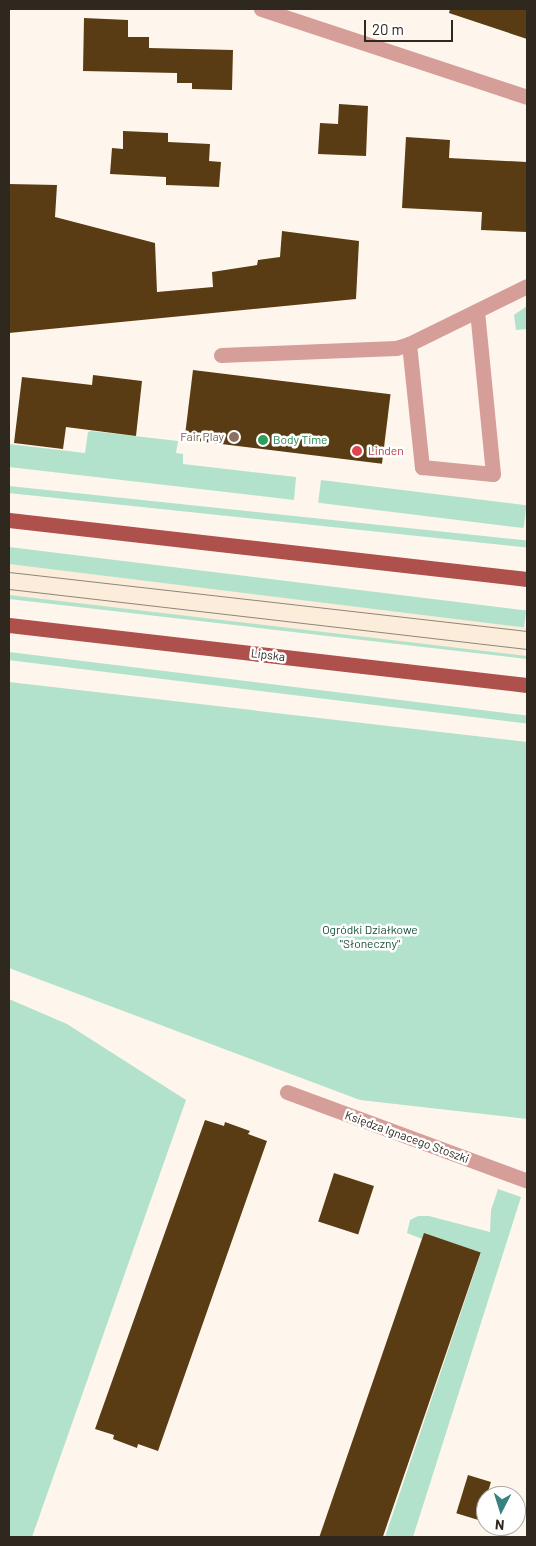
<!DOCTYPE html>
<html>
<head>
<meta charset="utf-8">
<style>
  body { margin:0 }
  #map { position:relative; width:536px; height:1546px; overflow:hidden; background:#fef6ec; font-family:Barlow,sans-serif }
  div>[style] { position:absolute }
  .built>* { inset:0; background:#fceddb; transform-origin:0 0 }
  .green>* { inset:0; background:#b2e2cb; transform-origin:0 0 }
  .building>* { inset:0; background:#593c13; transform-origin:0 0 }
  .minor>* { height:15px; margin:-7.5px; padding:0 7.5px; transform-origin:7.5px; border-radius:7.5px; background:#d59e99 }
  .major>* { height:15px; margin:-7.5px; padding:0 7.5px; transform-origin:7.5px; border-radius:7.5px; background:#ae504b }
  .tram>* { height:1px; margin:-0.5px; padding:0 0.5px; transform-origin:0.5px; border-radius:0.5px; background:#8d857c }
  .dots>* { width:14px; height:14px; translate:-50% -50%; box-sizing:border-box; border:2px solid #fff; border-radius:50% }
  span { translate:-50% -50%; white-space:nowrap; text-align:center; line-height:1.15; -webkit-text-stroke:5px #fff; paint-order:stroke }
  .education-label { font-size:12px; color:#785e54 }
  .right { translate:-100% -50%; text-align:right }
  .leisure-label { font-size:12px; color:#27864d }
  .left { translate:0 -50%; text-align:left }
  .health-label { font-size:12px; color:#be3a42 }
  .street-label { font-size:12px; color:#2f281f }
  .park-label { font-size:12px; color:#17503a }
  .frame { position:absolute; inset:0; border:10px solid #2f281f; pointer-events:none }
  .north { position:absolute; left:476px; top:1486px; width:50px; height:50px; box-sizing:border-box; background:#fff; border:1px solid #aca9a5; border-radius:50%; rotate:185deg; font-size:14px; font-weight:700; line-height:20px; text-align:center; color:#2f281f }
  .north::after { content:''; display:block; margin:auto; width:18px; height:22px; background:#3a8280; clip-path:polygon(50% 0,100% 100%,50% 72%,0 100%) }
  .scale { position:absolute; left:364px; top:20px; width:89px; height:22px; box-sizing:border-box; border:2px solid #2f281f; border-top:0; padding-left:6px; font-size:15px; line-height:18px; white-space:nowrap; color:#2f281f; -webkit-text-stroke:4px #fff; paint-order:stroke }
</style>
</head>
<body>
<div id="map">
  <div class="built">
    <div style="left:9px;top:564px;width:522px;height:31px;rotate:7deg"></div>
  </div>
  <div class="green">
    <div style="clip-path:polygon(527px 306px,527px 329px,516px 330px,514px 315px)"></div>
    <div style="clip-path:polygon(91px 431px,178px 441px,176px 453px,183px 454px,183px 464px,296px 477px,294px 500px,9px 467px,9px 444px,85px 453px,88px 432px)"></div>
    <div style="left:321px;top:480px;width:207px;height:23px;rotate:7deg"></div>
    <div style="left:9px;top:486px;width:521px;height:7px;rotate:6deg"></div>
    <div style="left:9px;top:547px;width:521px;height:17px;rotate:7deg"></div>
    <div style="clip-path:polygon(9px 595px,527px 656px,527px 659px,9px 599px)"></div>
    <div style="left:9px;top:652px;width:522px;height:8px;rotate:7deg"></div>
    <div style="clip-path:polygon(9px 682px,527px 742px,527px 1119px,360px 1100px,9px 968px)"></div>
    <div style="clip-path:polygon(9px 999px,67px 1024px,186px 1100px,32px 1537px,9px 1537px)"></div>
    <div style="clip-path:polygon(498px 1189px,521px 1197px,413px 1537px,385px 1537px,481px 1253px,424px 1234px,422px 1239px,407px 1233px,410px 1220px,418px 1216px,429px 1216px,490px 1232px,491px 1210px)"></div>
  </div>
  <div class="building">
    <div style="clip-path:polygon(450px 9px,527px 9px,527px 39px,449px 13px)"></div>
    <div style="clip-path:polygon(84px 18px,128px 20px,128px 37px,149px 37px,149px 48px,233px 50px,232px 90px,192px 89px,192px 83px,177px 83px,177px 73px,83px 71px)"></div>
    <div style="clip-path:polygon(339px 104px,368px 106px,366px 156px,318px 154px,320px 123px,338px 124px)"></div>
    <div style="clip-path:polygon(123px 131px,168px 133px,168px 142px,210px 144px,209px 161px,221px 162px,219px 187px,166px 185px,166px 177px,110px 174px,112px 148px,123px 149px)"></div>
    <div style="clip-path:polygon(406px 137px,450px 140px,449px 158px,527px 162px,527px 232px,481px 230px,482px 212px,402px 208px)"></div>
    <div style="clip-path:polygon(9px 184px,57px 185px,55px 217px,155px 243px,157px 292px,213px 287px,212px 272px,257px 265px,258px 260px,280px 257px,282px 231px,359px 241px,356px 299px,9px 333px)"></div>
    <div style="left:193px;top:370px;width:199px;height:70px;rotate:7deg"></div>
    <div style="clip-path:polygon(93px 375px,142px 381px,136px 436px,66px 427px,63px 449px,14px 443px,22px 377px,92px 385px)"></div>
    <div style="clip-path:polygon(205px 1120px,224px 1126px,225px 1122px,250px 1131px,248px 1134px,267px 1141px,158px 1451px,138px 1444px,137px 1448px,113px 1439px,114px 1435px,95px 1429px)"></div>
    <div style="left:334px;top:1173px;width:42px;height:51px;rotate:18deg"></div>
    <div style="left:424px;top:1233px;width:60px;height:321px;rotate:19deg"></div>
    <div style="left:468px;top:1475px;width:24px;height:40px;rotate:17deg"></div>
  </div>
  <div class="minor">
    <div style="left:261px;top:9px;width:280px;rotate:18.3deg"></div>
    <div style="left:409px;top:344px;width:124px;rotate:84deg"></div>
    <div style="left:422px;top:467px;width:71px;rotate:5.6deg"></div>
    <div style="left:493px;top:474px;width:163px;rotate:-95.6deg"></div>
    <div style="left:221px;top:355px;width:175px;rotate:-2.3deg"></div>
    <div style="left:396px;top:348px;width:14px;rotate:-17deg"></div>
    <div style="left:409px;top:344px;width:131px;rotate:-26.2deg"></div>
    <div style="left:287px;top:1092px;width:256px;rotate:20.3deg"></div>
  </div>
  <div class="major">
    <div style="left:9px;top:520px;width:521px;rotate:6.5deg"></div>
    <div style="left:9px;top:625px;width:521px;rotate:6.61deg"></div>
  </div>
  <div class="tram">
    <div style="left:9px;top:572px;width:521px;rotate:6.5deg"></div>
    <div style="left:9px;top:589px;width:521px;rotate:6.61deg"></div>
  </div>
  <div class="dots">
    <div style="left:234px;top:437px;background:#8d6e63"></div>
    <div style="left:263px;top:440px;background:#2e9e5b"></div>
    <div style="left:357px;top:451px;background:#e0444e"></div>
  </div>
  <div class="education-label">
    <span class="right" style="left:224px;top:437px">Fair Play</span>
  </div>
  <div class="leisure-label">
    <span class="left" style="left:273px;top:440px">Body Time</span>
  </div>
  <div class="health-label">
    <span class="left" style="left:368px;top:451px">Linden</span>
  </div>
  <div class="street-label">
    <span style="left:268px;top:655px;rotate:7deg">Lipska</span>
    <span style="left:407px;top:1137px;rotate:20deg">Księdza Ignacego Stoszki</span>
  </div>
  <div class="park-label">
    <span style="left:370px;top:937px">Ogródki Działkowe<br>"Słoneczny"</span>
  </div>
  <div class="frame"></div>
  <div class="north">N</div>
  <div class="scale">20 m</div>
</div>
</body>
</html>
